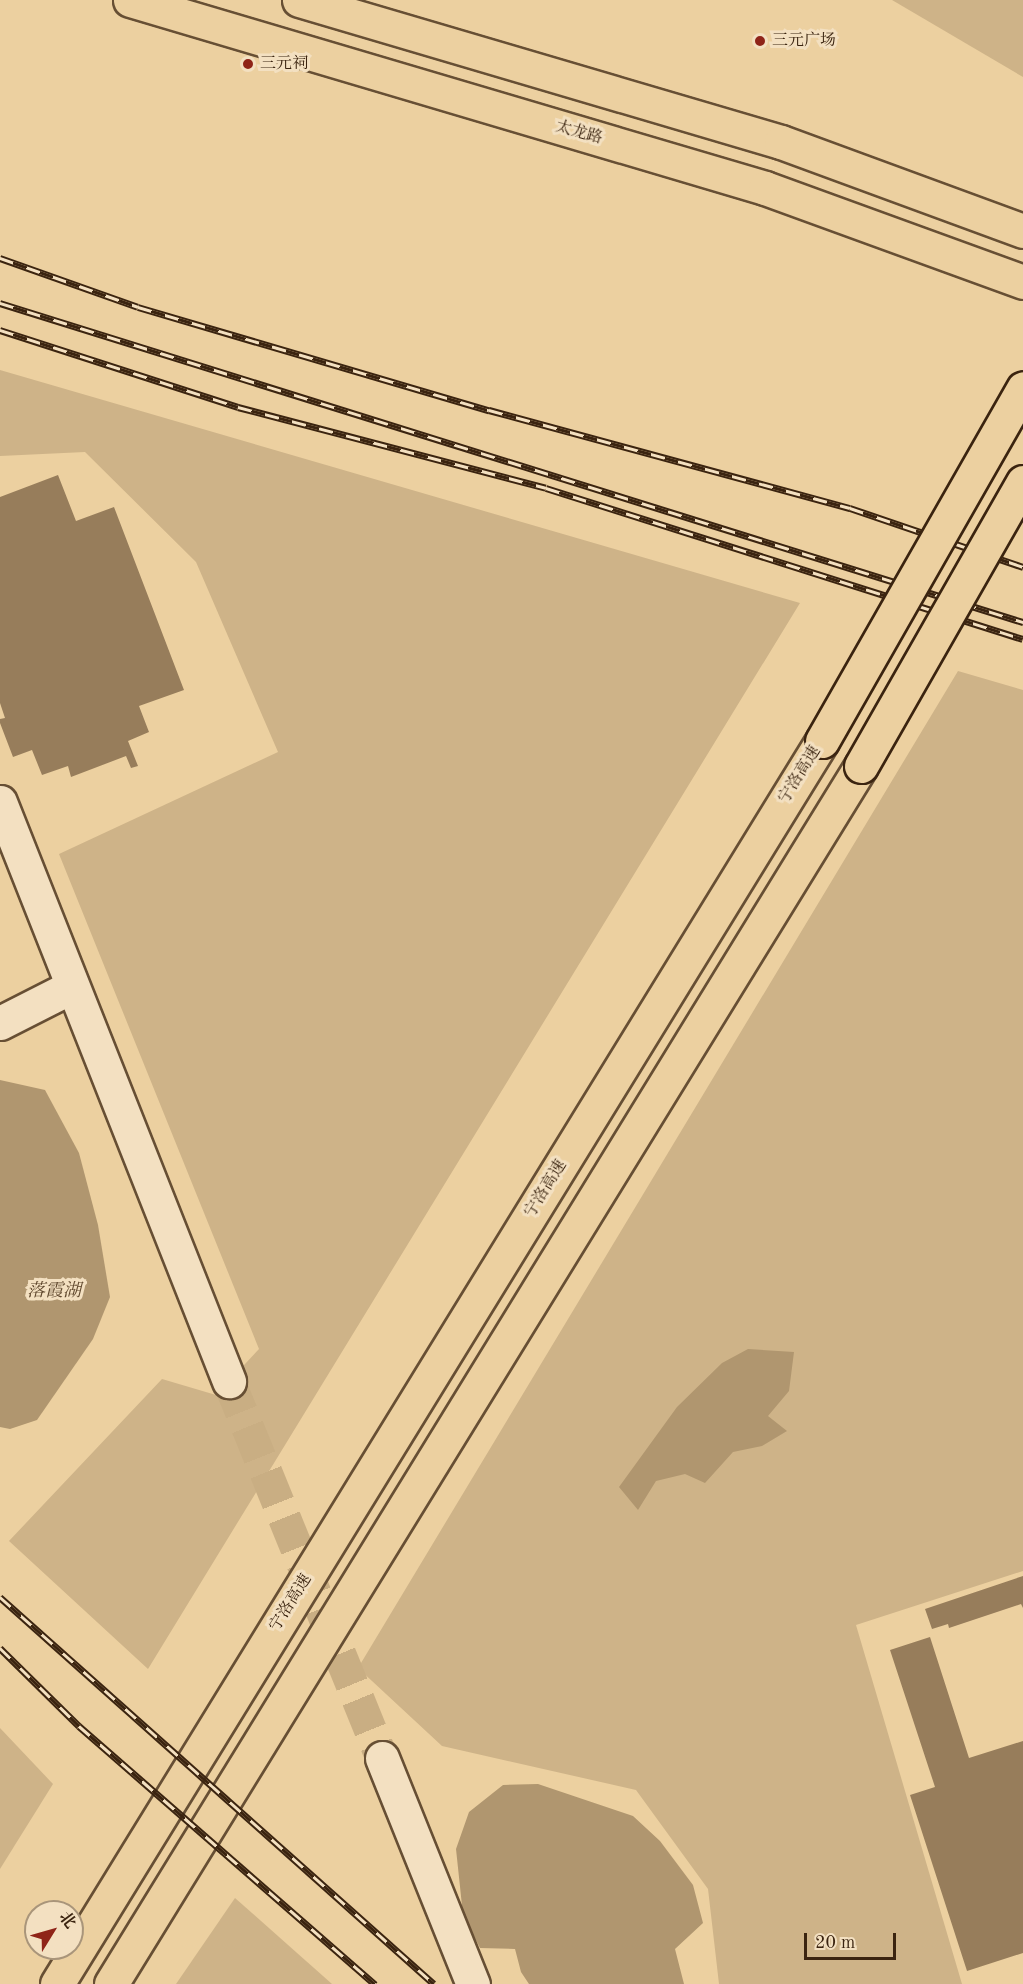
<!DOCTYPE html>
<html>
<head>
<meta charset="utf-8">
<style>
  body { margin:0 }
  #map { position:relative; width:1023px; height:1984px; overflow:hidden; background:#ecd0a0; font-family:"Old Standard TT","Noto Serif SC",serif }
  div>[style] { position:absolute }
  .green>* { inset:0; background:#ceb388 }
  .water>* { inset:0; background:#b0966f }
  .building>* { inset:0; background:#977d5b }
  .minor-tunnel>* { height:33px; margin-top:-16.5px; transform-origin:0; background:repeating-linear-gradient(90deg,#c9ae83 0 33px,transparent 0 49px) }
  .roads { filter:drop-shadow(2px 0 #674f34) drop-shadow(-2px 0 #674f34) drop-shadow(0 2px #674f34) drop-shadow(0 -2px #674f34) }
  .minor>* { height:33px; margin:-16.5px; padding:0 16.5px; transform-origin:16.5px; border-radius:16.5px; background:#f3e0c1 }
  .major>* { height:33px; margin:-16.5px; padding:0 16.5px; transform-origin:16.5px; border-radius:16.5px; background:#ecd0a0 }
  .highway>* { height:33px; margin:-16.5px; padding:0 16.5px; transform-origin:16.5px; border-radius:16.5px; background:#ecd0a0 }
  .rail>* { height:7px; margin-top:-3.5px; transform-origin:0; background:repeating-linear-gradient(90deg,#f3e0c1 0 14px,#3b2410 0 28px); box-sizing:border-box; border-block:2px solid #3b2410 }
  .bridges { filter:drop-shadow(2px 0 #3b2410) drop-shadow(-2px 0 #3b2410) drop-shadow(0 2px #3b2410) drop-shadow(0 -2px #3b2410) }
  .highway-bridge>* { height:33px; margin:-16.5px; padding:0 16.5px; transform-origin:16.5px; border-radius:16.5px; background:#ecd0a0 }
  .dots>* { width:16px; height:16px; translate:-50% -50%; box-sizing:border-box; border:3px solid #f3e0c1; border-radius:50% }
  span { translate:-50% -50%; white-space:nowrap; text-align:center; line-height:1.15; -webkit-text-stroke:6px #f3e0c1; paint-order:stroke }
  .poi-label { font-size:16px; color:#3b2410 }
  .left { translate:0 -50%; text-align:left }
  .street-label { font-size:16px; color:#3b2410 }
  .water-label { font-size:18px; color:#5e462c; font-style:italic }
  .north { position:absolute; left:24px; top:1900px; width:60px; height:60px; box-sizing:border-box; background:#f3e0c1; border:2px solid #a9957a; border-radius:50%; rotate:53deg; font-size:16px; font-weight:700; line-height:24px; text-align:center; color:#3b2410 }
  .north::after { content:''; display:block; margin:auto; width:21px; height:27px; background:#8f2418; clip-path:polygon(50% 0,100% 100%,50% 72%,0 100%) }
  .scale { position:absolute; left:804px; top:1933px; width:92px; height:27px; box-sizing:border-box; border:3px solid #3b2410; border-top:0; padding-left:8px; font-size:18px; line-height:21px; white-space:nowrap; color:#3b2410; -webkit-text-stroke:4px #f3e0c1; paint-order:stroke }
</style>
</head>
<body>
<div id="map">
  <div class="green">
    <div style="clip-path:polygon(892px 0,1023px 0,1023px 77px)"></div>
    <div style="clip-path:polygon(0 370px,800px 603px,148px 1669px,9px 1541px,162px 1379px,216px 1395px,259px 1349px,59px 854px,278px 752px,196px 562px,85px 452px,0 456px)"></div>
    <div style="clip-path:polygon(958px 671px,1023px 690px,1023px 1571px,856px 1625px,962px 1984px,719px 1984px,708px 1889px,636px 1790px,442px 1746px,358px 1668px)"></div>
    <div style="clip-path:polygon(0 1728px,53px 1784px,0 1869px)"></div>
    <div style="clip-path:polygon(235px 1898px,332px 1984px,176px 1984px)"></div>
  </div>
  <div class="water">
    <div style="clip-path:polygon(0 1080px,45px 1090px,79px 1153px,98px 1225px,110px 1297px,93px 1339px,37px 1420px,10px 1429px,0 1427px)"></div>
    <div style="clip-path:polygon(748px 1349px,794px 1352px,789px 1391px,768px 1416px,787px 1431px,762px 1446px,733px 1452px,705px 1483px,685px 1474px,656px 1481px,638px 1510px,619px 1487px,677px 1407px,722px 1363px)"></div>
    <div style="clip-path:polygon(538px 1784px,633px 1816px,660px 1841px,693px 1885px,703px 1923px,675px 1949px,684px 1984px,529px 1984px,521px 1972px,515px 1949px,480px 1948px,463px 1915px,456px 1849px,469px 1812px,503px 1785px)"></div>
  </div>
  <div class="building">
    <div style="clip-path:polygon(58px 475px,76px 521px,114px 507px,184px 690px,139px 706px,149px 732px,128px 741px,138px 766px,131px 768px,126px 756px,71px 777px,68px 766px,42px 775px,32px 750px,13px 757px,0 723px,0 719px,5px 718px,0 703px,0 497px)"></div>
    <div style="clip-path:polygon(1023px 1576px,1023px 1608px,1021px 1604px,949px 1628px,948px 1624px,932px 1629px,925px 1609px)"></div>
    <div style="clip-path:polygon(930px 1637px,969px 1758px,1023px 1741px,1023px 1953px,967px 1971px,910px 1795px,935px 1787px,890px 1650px)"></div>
  </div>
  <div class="minor-tunnel">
    <div style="left:229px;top:1381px;width:407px;rotate:67.9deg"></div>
  </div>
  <div class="roads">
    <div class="minor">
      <div style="left:0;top:802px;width:623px;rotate:68.42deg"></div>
      <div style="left:0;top:1023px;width:80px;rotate:-26.9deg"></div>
      <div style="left:382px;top:1758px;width:244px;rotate:68.1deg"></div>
    </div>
    <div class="major">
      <div style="left:130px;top:0;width:662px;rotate:16.49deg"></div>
      <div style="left:765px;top:188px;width:275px;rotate:20deg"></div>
      <div style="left:299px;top:0;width:502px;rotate:16.42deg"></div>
      <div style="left:781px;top:142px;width:258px;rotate:20.2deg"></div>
    </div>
    <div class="highway">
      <div style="left:57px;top:1984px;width:1460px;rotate:-58.39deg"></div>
      <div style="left:111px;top:1984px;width:1430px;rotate:-58.38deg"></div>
    </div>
  </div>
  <div class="rail">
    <div style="left:0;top:258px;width:146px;rotate:19.5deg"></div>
    <div style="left:138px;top:307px;width:366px;rotate:16.4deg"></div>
    <div style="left:489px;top:410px;width:374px;rotate:15.2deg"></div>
    <div style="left:850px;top:508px;width:183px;rotate:18.8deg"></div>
    <div style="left:0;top:303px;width:1072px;rotate:17.32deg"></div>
    <div style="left:0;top:330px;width:250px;rotate:17.9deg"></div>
    <div style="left:238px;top:407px;width:318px;rotate:14.7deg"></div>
    <div style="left:546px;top:488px;width:500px;rotate:17.57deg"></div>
    <div style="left:0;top:1597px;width:581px;rotate:41.72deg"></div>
    <div style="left:0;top:1648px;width:111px;rotate:44.6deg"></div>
    <div style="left:79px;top:1726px;width:393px;rotate:41.1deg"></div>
  </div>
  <div class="bridges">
    <div class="highway-bridge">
      <div style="left:822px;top:741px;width:406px;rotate:-60.3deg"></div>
      <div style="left:861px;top:766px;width:327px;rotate:-60.3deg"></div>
    </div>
  </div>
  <div class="dots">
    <div style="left:760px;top:41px;background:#8f2418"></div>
    <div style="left:248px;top:64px;background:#8f2418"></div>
  </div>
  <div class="poi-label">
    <span class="left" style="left:772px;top:41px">三元广场</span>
    <span class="left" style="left:260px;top:64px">三元祠</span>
  </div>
  <div class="street-label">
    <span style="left:579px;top:133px;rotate:16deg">太龙路</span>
    <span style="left:800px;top:775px;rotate:-58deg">宁洛高速</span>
    <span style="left:546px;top:1189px;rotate:-58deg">宁洛高速</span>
    <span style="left:291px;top:1603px;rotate:-58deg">宁洛高速</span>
  </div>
  <div class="water-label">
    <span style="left:54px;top:1291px">落霞湖</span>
  </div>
  <div class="north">北</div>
  <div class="scale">20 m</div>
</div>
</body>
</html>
